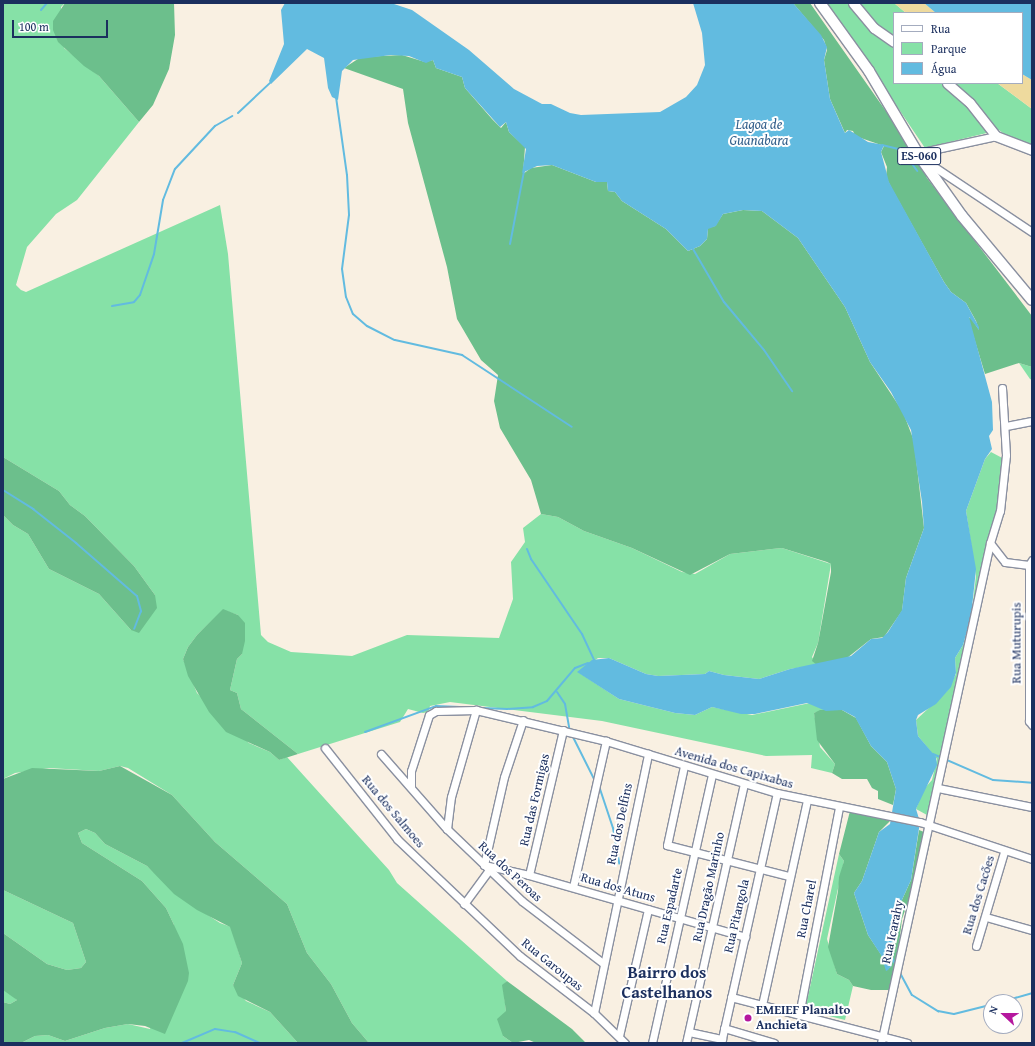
<!DOCTYPE html>
<html>
<head>
<meta charset="utf-8">
<style>
  body { margin:0 }
  #map { position:relative; width:1035px; height:1046px; overflow:hidden; background:#f9f0e2; font-family:"Gentium Book Plus",serif }
  div>[style] { position:absolute }
  .green>* { inset:0; background:#86e1a7 }
  .forest>* { inset:0; background:#6cbf8c }
  .sand>* { inset:0; background:#eeda9e }
  .water>* { inset:0; background:#62bbe0 }
  .stream>* { height:2px; margin:-1px; padding:0 1px; transform-origin:1px; border-radius:1px; background:#62bbe0 }
  .roads { filter:drop-shadow(1px 0 #8a90a0) drop-shadow(-1px 0 #8a90a0) drop-shadow(0 1px #8a90a0) drop-shadow(0 -1px #8a90a0) }
  .street>* { height:7px; margin:-3.5px; padding:0 3.5px; transform-origin:3.5px; border-radius:3.5px; background:#fff }
  .secondary>* { height:9px; margin:-4.5px; padding:0 4.5px; transform-origin:4.5px; border-radius:4.5px; background:#fff }
  .primary>* { height:10px; margin:-5px; padding:0 5px; transform-origin:5px; border-radius:5px; background:#fff }
  .dots>* { width:11px; height:11px; translate:-50% -50%; box-sizing:border-box; border:2px solid #fff; border-radius:50% }
  span { translate:-50% -50%; white-space:nowrap; text-align:center; line-height:1.15; -webkit-text-stroke:4px #fff; paint-order:stroke }
  .shield-label span { padding:1px 3px; background:#fff; border:1px solid; border-radius:3px; -webkit-text-stroke-width:0 }
  .shield-label { font-size:12px; color:#1b2f5e; font-weight:700 }
  .street-label { font-size:13px; color:#1b2f5e }
  .poi-label { font-size:13px; color:#1b2f5e; font-weight:700 }
  .left { translate:0 -50%; text-align:left }
  .water-label { font-size:14px; color:#34608c; font-style:italic }
  .district-label { font-size:17px; color:#1b2f5e; font-weight:700 }
  .frame { position:absolute; inset:0; border:4px solid #1b2f5e; pointer-events:none }
  .legend { position:absolute; left:893px; top:12px; width:130px; height:72px; box-sizing:border-box; background:#fff; border:1px solid #a4acbf; margin:0; padding:5px 7px; list-style:none; font-size:12px; color:#1b2f5e }
  .legend li { display:flex; align-items:center; gap:8px; height:20px }
  .legend b { width:20px; border:1px solid #a4acbf }
  .north { position:absolute; left:983px; top:994px; width:40px; height:40px; box-sizing:border-box; background:#fff; border:1px solid #a4acbf; border-radius:50%; rotate:292deg; font-size:11px; font-weight:700; line-height:16px; text-align:center; color:#1b2f5e }
  .north::after { content:''; display:block; margin:auto; width:14px; height:18px; background:#b5179e; clip-path:polygon(50% 0,100% 100%,50% 72%,0 100%) }
  .scale { position:absolute; left:12px; top:20px; width:96px; height:18px; box-sizing:border-box; border:2px solid #1b2f5e; border-top:0; padding-left:5px; font-size:12px; line-height:14px; white-space:nowrap; color:#1b2f5e; -webkit-text-stroke:3px #fff; paint-order:stroke }
</style>
</head>
<body>
<div id="map">
  <div class="green">
    <div style="clip-path:polygon(3px 3px,65px 3px,61px 7px,64px 48px,99px 76px,139px 122px,77px 200px,56px 214px,27px 247px,16px 285px,21px 290px,26px 292px,220px 205px,228px 254px,261px 635px,268px 642px,291px 652px,352px 656px,407px 635px,499px 638px,513px 599px,511px 562px,525px 542px,523px 528px,541px 514px,558px 517px,584px 531px,632px 548px,682px 572px,695px 574px,730px 554px,772px 549px,782px 548px,831px 564px,818px 643px,812px 657px,817px 665px,790px 669px,759px 679px,724px 675px,709px 671px,705px 674px,658px 676px,646px 674px,609px 658px,598px 658px,578px 672px,619px 699px,675px 713px,695px 715px,712px 707px,752px 715px,810px 703px,825px 710px,814px 713px,820px 747px,835px 764px,832px 773px,811px 768px,812px 755px,766px 756px,602px 721px,450px 702px,430px 706px,428px 712px,423px 713px,408px 709px,400px 722px,298px 754px,241px 709px,237px 693px,230px 690px,237px 659px,242px 654px,238px 615px,223px 610px,197px 635px,188px 647px,183px 659px,197px 693px,249px 743px,270px 752px,279px 760px,287px 757px,389px 870px,397px 883px,507px 981px,503px 985px,506px 1011px,503px 1036px,513px 1043px,369px 1043px,352px 1023px,331px 984px,307px 953px,287px 904px,215px 842px,172px 795px,128px 768px,120px 766px,99px 771px,49px 768px,15px 773px,3px 779px,3px 515px,13px 525px,28px 534px,49px 569px,99px 594px,131px 630px,155px 595px,134px 566px,85px 516px,70px 505px,59px 491px,3px 457px)"></div>
    <div style="clip-path:polygon(827px 3px,894px 3px,906px 13px,894px 13px,894px 83px,997px 83px,1032px 109px,1032px 146px,1008px 137px,999px 130px,925px 148px)"></div>
    <div style="clip-path:polygon(1019px 363px,1032px 367px,1032px 380px,1030px 379px)"></div>
    <div style="clip-path:polygon(991px 452px,1006px 460px,1005px 487px,927px 815px,916px 809px,924px 789px,932px 780px,937px 759px,918px 736px,916px 720px,947px 691px,956px 674px,955px 658px,963px 645px,971px 619px,976px 576px,966px 511px,985px 459px)"></div>
    <div style="clip-path:polygon(86px 829px,95px 833px,105px 844px,147px 866px,183px 899px,220px 923px,231px 927px,242px 963px,233px 985px,246px 1001px,270px 1012px,298px 1043px,21px 1043px,35px 1036px,48px 1035px,65px 1041px,105px 1028px,128px 1024px,150px 1029px,174px 925px,166px 908px,142px 881px,82px 843px,78px 833px)"></div>
    <div style="clip-path:polygon(839px 854px,844px 861px,827px 939px,837px 974px,849px 980px,853px 986px,845px 1020px,805px 1010px)"></div>
    <div style="clip-path:polygon(3px 890px,73px 923px,86px 962px,81px 968px,67px 970px,47px 964px,3px 933px)"></div>
    <div style="clip-path:polygon(3px 990px,10px 993px,17px 1000px,10px 1004px,3px 1002px)"></div>
  </div>
  <div class="forest">
    <div style="clip-path:polygon(65px 3px,174px 3px,175px 35px,169px 69px,153px 105px,139px 122px,99px 76px,84px 66px,58px 42px,53px 30px,53px 21px)"></div>
    <div style="clip-path:polygon(793px 3px,810px 3px,916px 154px,927px 178px,1032px 316px,1032px 367px,1019px 363px,985px 374px,968px 318px,971px 318px,979px 330px,976px 321px,966px 303px,951px 292px,944px 282px,892px 189px,886px 177px,887px 167px,881px 152px,884px 146px,855px 136px,853px 131px,847px 130px,845px 133px,830px 99px,824px 60px,827px 50px,824px 40px)"></div>
    <div style="clip-path:polygon(402px 55px,425px 62px,433px 60px,436px 68px,462px 77px,465px 88px,492px 119px,501px 128px,506px 122px,509px 132px,525px 147px,523px 174px,531px 168px,552px 165px,596px 182px,607px 182px,608px 191px,615px 192px,622px 201px,666px 229px,688px 251px,700px 246px,707px 239px,708px 228px,715px 226px,723px 214px,743px 210px,762px 211px,798px 238px,845px 307px,870px 362px,903px 412px,914px 441px,924px 528px,906px 578px,902px 611px,884px 637px,871px 639px,847px 658px,817px 665px,812px 661px,818px 643px,831px 572px,831px 564px,827px 562px,782px 548px,772px 549px,730px 554px,690px 575px,632px 548px,584px 531px,558px 517px,541px 514px,531px 480px,500px 428px,494px 401px,498px 375px,481px 360px,457px 319px,447px 267px,408px 123px,403px 89px,344px 68px,361px 57px)"></div>
    <div style="clip-path:polygon(3px 457px,59px 491px,70px 505px,85px 516px,134px 566px,155px 595px,157px 608px,139px 633px,131px 630px,99px 594px,49px 569px,28px 534px,13px 525px,3px 515px)"></div>
    <div style="clip-path:polygon(223px 609px,238px 615px,245px 623px,245px 641px,242px 654px,237px 659px,230px 690px,237px 693px,241px 709px,298px 754px,279px 760px,270px 752px,226px 732px,209px 712px,188px 676px,183px 659px,188px 647px,197px 635px)"></div>
    <div style="clip-path:polygon(820px 710px,842px 710px,856px 718px,871px 746px,887px 762px,896px 789px,893px 805px,878px 799px,878px 791px,872px 788px,867px 779px,842px 779px,832px 773px,835px 764px,817px 740px,814px 713px)"></div>
    <div style="clip-path:polygon(120px 766px,172px 795px,215px 842px,287px 904px,307px 953px,331px 984px,352px 1023px,369px 1043px,298px 1043px,270px 1012px,238px 996px,233px 985px,242px 963px,230px 927px,197px 910px,174px 894px,147px 866px,105px 844px,95px 833px,86px 829px,78px 833px,82px 843px,142px 881px,166px 908px,183px 944px,189px 973px,188px 981px,165px 1034px,145px 1026px,128px 1024px,105px 1028px,65px 1041px,48px 1035px,35px 1036px,21px 1043px,3px 1043px,3px 1002px,10px 1004px,17px 1000px,3px 990px,3px 933px,47px 964px,67px 970px,81px 968px,86px 962px,73px 923px,3px 890px,3px 779px,32px 768px,99px 771px)"></div>
    <div style="clip-path:polygon(850px 811px,890px 821px,879px 832px,862px 881px,854px 893px,868px 935px,890px 968px,895px 944px,891px 924px,911px 880px,919px 830px,924px 832px,914px 885px,902px 919px,897px 961px,889px 990px,871px 990px,853px 986px,849px 980px,837px 974px,828px 947px,838px 891px,839px 877px,844px 861px,839px 854px)"></div>
    <div style="clip-path:polygon(507px 981px,572px 1029px,586px 1043px,536px 1043px,529px 1040px,513px 1043px,503px 1036px,497px 1019px,506px 1011px,502px 985px)"></div>
  </div>
  <div class="sand">
    <div style="clip-path:polygon(894px 3px,924px 3px,936px 13px,906px 13px)"></div>
    <div style="clip-path:polygon(1022px 74px,1032px 80px,1032px 109px,997px 83px,1022px 83px)"></div>
  </div>
  <div class="water">
    <div style="clip-path:polygon(285px 3px,391px 3px,412px 10px,469px 50px,514px 89px,542px 104px,551px 104px,570px 113px,581px 115px,660px 112px,686px 97px,697px 85px,705px 65px,702px 33px,693px 3px,793px 3px,821px 35px,827px 47px,824px 60px,830px 99px,843px 129px,845px 133px,849px 130px,868px 142px,884px 145px,881px 152px,889px 182px,944px 282px,951px 292px,966px 303px,979px 327px,979px 330px,969px 317px,992px 402px,993px 430px,989px 436px,992px 449px,985px 459px,966px 511px,976px 569px,971px 617px,963px 645px,955px 658px,956px 673px,951px 687px,936px 704px,918px 715px,916px 720px,918px 736px,936px 757px,937px 765px,916px 809px,920px 822px,911px 880px,891px 924px,895px 944px,892px 965px,888px 970px,886px 971px,881px 955px,868px 935px,854px 893px,862px 881px,879px 832px,890px 824px,896px 789px,887px 762px,871px 746px,855px 717px,842px 710px,826px 711px,807px 703px,755px 714px,741px 714px,712px 707px,695px 715px,675px 713px,619px 699px,577px 672px,592px 660px,609px 658px,646px 674px,658px 676px,705px 674px,709px 671px,724px 675px,759px 679px,790px 669px,851px 656px,871px 639px,882px 638px,888px 632px,902px 610px,906px 578px,924px 528px,922px 502px,911px 430px,891px 392px,870px 362px,845px 307px,798px 238px,762px 211px,743px 210px,723px 214px,716px 226px,708px 229px,707px 239px,700px 246px,688px 251px,666px 229px,622px 201px,615px 192px,608px 191px,607px 182px,596px 182px,552px 165px,537px 166px,522px 173px,526px 149px,509px 132px,506px 122px,500px 127px,465px 88px,462px 77px,436px 68px,433px 60px,426px 63px,409px 56px,391px 55px,353px 60px,342px 71px,338px 100px,332px 97px,328px 88px,324px 58px,307px 49px,271px 84px,269px 81px,284px 44px,281px 10px)"></div>
    <div style="clip-path:polygon(924px 3px,1032px 3px,1032px 80px,1022px 74px,1022px 13px,936px 13px)"></div>
  </div>
  <div class="stream">
    <div style="left:41px;top:10px;width:9px;rotate:-49deg"></div>
    <div style="left:336px;top:97px;width:79px;rotate:82deg"></div>
    <div style="left:347px;top:175px;width:40px;rotate:87.1deg"></div>
    <div style="left:349px;top:215px;width:54px;rotate:97.4deg"></div>
    <div style="left:342px;top:269px;width:28px;rotate:82deg"></div>
    <div style="left:346px;top:297px;width:18px;rotate:68deg"></div>
    <div style="left:353px;top:314px;width:18px;rotate:41deg"></div>
    <div style="left:367px;top:326px;width:31px;rotate:27deg"></div>
    <div style="left:395px;top:340px;width:69px;rotate:12.6deg"></div>
    <div style="left:462px;top:355px;width:131px;rotate:33.2deg"></div>
    <div style="left:238px;top:113px;width:44px;rotate:-43.2deg"></div>
    <div style="left:882px;top:145px;width:21px;rotate:14deg"></div>
    <div style="left:902px;top:150px;width:26px;rotate:54deg"></div>
    <div style="left:510px;top:244px;width:74px;rotate:-79.1deg"></div>
    <div style="left:693px;top:249px;width:61px;rotate:59.7deg"></div>
    <div style="left:724px;top:302px;width:62px;rotate:50.2deg"></div>
    <div style="left:764px;top:350px;width:50px;rotate:55.7deg"></div>
    <div style="left:112px;top:306px;width:22px;rotate:-10deg"></div>
    <div style="left:134px;top:302px;width:9px;rotate:-49deg"></div>
    <div style="left:140px;top:295px;width:43px;rotate:-71.1deg"></div>
    <div style="left:154px;top:254px;width:55px;rotate:-80.5deg"></div>
    <div style="left:163px;top:200px;width:33px;rotate:-69deg"></div>
    <div style="left:175px;top:169px;width:59px;rotate:-47.1deg"></div>
    <div style="left:215px;top:126px;width:20px;rotate:-30deg"></div>
    <div style="left:3px;top:490px;width:36px;rotate:32deg"></div>
    <div style="left:33px;top:509px;width:55px;rotate:38.3deg"></div>
    <div style="left:76px;top:543px;width:81px;rotate:41deg"></div>
    <div style="left:137px;top:596px;width:16px;rotate:75deg"></div>
    <div style="left:141px;top:611px;width:19px;rotate:111deg"></div>
    <div style="left:527px;top:549px;width:11px;rotate:68deg"></div>
    <div style="left:531px;top:559px;width:91px;rotate:55.8deg"></div>
    <div style="left:582px;top:634px;width:31px;rotate:65deg"></div>
    <div style="left:557px;top:692px;width:14px;rotate:56deg"></div>
    <div style="left:565px;top:704px;width:27px;rotate:80deg"></div>
    <div style="left:365px;top:732px;width:76px;rotate:-20.1deg"></div>
    <div style="left:436px;top:706px;width:71px;rotate:2.4deg"></div>
    <div style="left:507px;top:709px;width:26px;rotate:-4deg"></div>
    <div style="left:533px;top:707px;width:15px;rotate:-23deg"></div>
    <div style="left:547px;top:701px;width:43px;rotate:-49.7deg"></div>
    <div style="left:575px;top:668px;width:14px;rotate:-21deg"></div>
    <div style="left:572px;top:735px;width:51px;rotate:63.4deg"></div>
    <div style="left:933px;top:754px;width:65px;rotate:23.4deg"></div>
    <div style="left:993px;top:780px;width:39px;rotate:4deg"></div>
    <div style="left:599px;top:786px;width:44px;rotate:71.6deg"></div>
    <div style="left:613px;top:828px;width:36px;rotate:80deg"></div>
    <div style="left:891px;top:955px;width:10px;rotate:66deg"></div>
    <div style="left:899px;top:971px;width:27px;rotate:62deg"></div>
    <div style="left:912px;top:995px;width:31px;rotate:32deg"></div>
    <div style="left:938px;top:1011px;width:16px;rotate:11deg"></div>
    <div style="left:954px;top:1014px;width:38px;rotate:-14deg"></div>
    <div style="left:1001px;top:1002px;width:32px;rotate:-16deg"></div>
    <div style="left:182px;top:1043px;width:36px;rotate:-23deg"></div>
    <div style="left:215px;top:1029px;width:20px;rotate:9deg"></div>
    <div style="left:235px;top:1032px;width:27px;rotate:24deg"></div>
  </div>
  <div class="roads">
    <div class="street">
      <div style="left:918px;top:153px;width:80px;rotate:-12.3deg"></div>
      <div style="left:924px;top:160px;width:130px;rotate:33.7deg"></div>
      <div style="left:1006px;top:426px;width:26px;rotate:-11deg"></div>
      <div style="left:990px;top:543px;width:24px;rotate:52deg"></div>
      <div style="left:1005px;top:562px;width:24px;rotate:7deg"></div>
      <div style="left:1032px;top:560px;width:6px;rotate:121deg"></div>
      <div style="left:1029px;top:565px;width:156px;rotate:90deg"></div>
      <div style="left:1029px;top:721px;width:5px;rotate:53deg"></div>
      <div style="left:523px;top:720px;width:60px;rotate:108.4deg"></div>
      <div style="left:504px;top:777px;width:90px;rotate:102.8deg"></div>
      <div style="left:484px;top:865px;width:46px;rotate:12.5deg"></div>
      <div style="left:529px;top:875px;width:225px;rotate:16deg"></div>
      <div style="left:325px;top:748px;width:116px;rotate:51.6deg"></div>
      <div style="left:397px;top:839px;width:170px;rotate:43.6deg"></div>
      <div style="left:520px;top:956px;width:93px;rotate:37.6deg"></div>
      <div style="left:594px;top:1013px;width:43px;rotate:44.1deg"></div>
      <div style="left:381px;top:754px;width:100px;rotate:48.7deg"></div>
      <div style="left:447px;top:829px;width:104px;rotate:43.8deg"></div>
      <div style="left:522px;top:901px;width:103px;rotate:37.5deg"></div>
      <div style="left:684px;top:766px;width:81px;rotate:102.1deg"></div>
      <div style="left:667px;top:845px;width:126px;rotate:14.3deg"></div>
      <div style="left:411px;top:787px;width:16px;rotate:-90deg"></div>
      <div style="left:411px;top:771px;width:59px;rotate:-72.2deg"></div>
      <div style="left:429px;top:715px;width:8px;rotate:-30deg"></div>
      <div style="left:436px;top:711px;width:40px;rotate:-1.4deg"></div>
      <div style="left:476px;top:710px;width:134px;rotate:13.4deg"></div>
      <div style="left:606px;top:741px;width:179px;rotate:16.9deg"></div>
      <div style="left:777px;top:793px;width:146px;rotate:11.5deg"></div>
      <div style="left:920px;top:822px;width:118px;rotate:18.3deg"></div>
      <div style="left:938px;top:788px;width:96px;rotate:11.4deg"></div>
      <div style="left:447px;top:829px;width:32px;rotate:-83deg"></div>
      <div style="left:451px;top:797px;width:91px;rotate:-74deg"></div>
      <div style="left:529px;top:875px;width:149px;rotate:-76.8deg"></div>
      <div style="left:573px;top:887px;width:150px;rotate:-77.3deg"></div>
      <div style="left:464px;top:904px;width:42px;rotate:-53.7deg"></div>
      <div style="left:986px;top:917px;width:48px;rotate:15.8deg"></div>
      <div style="left:976px;top:946px;width:98px;rotate:-73.4deg"></div>
      <div style="left:731px;top:997px;width:182px;rotate:14.6deg"></div>
      <div style="left:762px;top:1005px;width:209px;rotate:-77.6deg"></div>
      <div style="left:594px;top:1013px;width:265px;rotate:-78.2deg"></div>
      <div style="left:799px;top:1015px;width:211px;rotate:-79.1deg"></div>
      <div style="left:724px;top:1028px;width:52px;rotate:16.7deg"></div>
      <div style="left:689px;top:1032px;width:34px;rotate:12deg"></div>
      <div style="left:619px;top:1036px;width:130px;rotate:-77.1deg"></div>
      <div style="left:652px;top:1043px;width:275px;rotate:-77.4deg"></div>
      <div style="left:686px;top:1043px;width:265px;rotate:-77.4deg"></div>
      <div style="left:721px;top:1043px;width:256px;rotate:-77.4deg"></div>
      <div style="left:881px;top:1043px;width:512px;rotate:-77.7deg"></div>
      <div style="left:990px;top:543px;width:34px;rotate:-73deg"></div>
      <div style="left:1000px;top:511px;width:56px;rotate:-83.9deg"></div>
      <div style="left:1006px;top:455px;width:67px;rotate:-93.4deg"></div>
    </div>
    <div class="secondary">
      <div style="left:853px;top:3px;width:33px;rotate:50deg"></div>
      <div style="left:874px;top:28px;width:24px;rotate:35deg"></div>
      <div style="left:947px;top:83px;width:30px;rotate:41deg"></div>
      <div style="left:970px;top:103px;width:42px;rotate:51.8deg"></div>
      <div style="left:996px;top:136px;width:39px;rotate:21deg"></div>
    </div>
    <div class="primary">
      <div style="left:820px;top:3px;width:84px;rotate:54.2deg"></div>
      <div style="left:869px;top:71px;width:100px;rotate:59.3deg"></div>
      <div style="left:920px;top:157px;width:72px;rotate:54.6deg"></div>
      <div style="left:962px;top:216px;width:109px;rotate:50.2deg"></div>
    </div>
  </div>
  <div class="dots">
    <div style="left:748px;top:1018px;background:#b5179e"></div>
  </div>
  <div class="shield-label">
    <span style="left:919px;top:156px">ES-060</span>
  </div>
  <div class="street-label">
    <span style="left:1017px;top:643px;rotate:-90deg">Rua Muturupis</span>
    <span style="left:734px;top:768px;rotate:16deg">Avenida dos Capixabas</span>
    <span style="left:535px;top:800px;rotate:-77deg">Rua das Formigas</span>
    <span style="left:393px;top:812px;rotate:50deg">Rua dos Salmoes</span>
    <span style="left:620px;top:824px;rotate:-78deg">Rua dos Delfins</span>
    <span style="left:510px;top:872px;rotate:43deg">Rua dos Peroas</span>
    <span style="left:709px;top:887px;rotate:-78deg">Rua Dragão Marinho</span>
    <span style="left:618px;top:888px;rotate:16deg">Rua dos Atuns</span>
    <span style="left:979px;top:895px;rotate:-73deg">Rua dos Cacões</span>
    <span style="left:670px;top:906px;rotate:-77deg">Rua Espadarte</span>
    <span style="left:807px;top:909px;rotate:-79deg">Rua Charel</span>
    <span style="left:737px;top:916px;rotate:-77deg">Rua Pitangola</span>
    <span style="left:893px;top:932px;rotate:-78deg">Rua Icarahy</span>
    <span style="left:552px;top:965px;rotate:39deg">Rua Garoupas</span>
  </div>
  <div class="poi-label">
    <span class="left" style="left:756px;top:1018px">EMEIEF Planalto<br>Anchieta</span>
  </div>
  <div class="water-label">
    <span style="left:759px;top:132px">Lagoa de<br>Guanabara</span>
  </div>
  <div class="district-label">
    <span style="left:667px;top:982px">Bairro dos<br>Castelhanos</span>
  </div>
  <div class="frame"></div>
  <ul class="legend">
  <li><b style="height:5px;background:#fff"></b>Rua</li>
  <li><b style="height:11px;background:#86e1a7"></b>Parque</li>
  <li><b style="height:11px;background:#62bbe0"></b>Água</li>
  </ul>
  <div class="north">N</div>
  <div class="scale">100 m</div>
</div>
</body>
</html>
